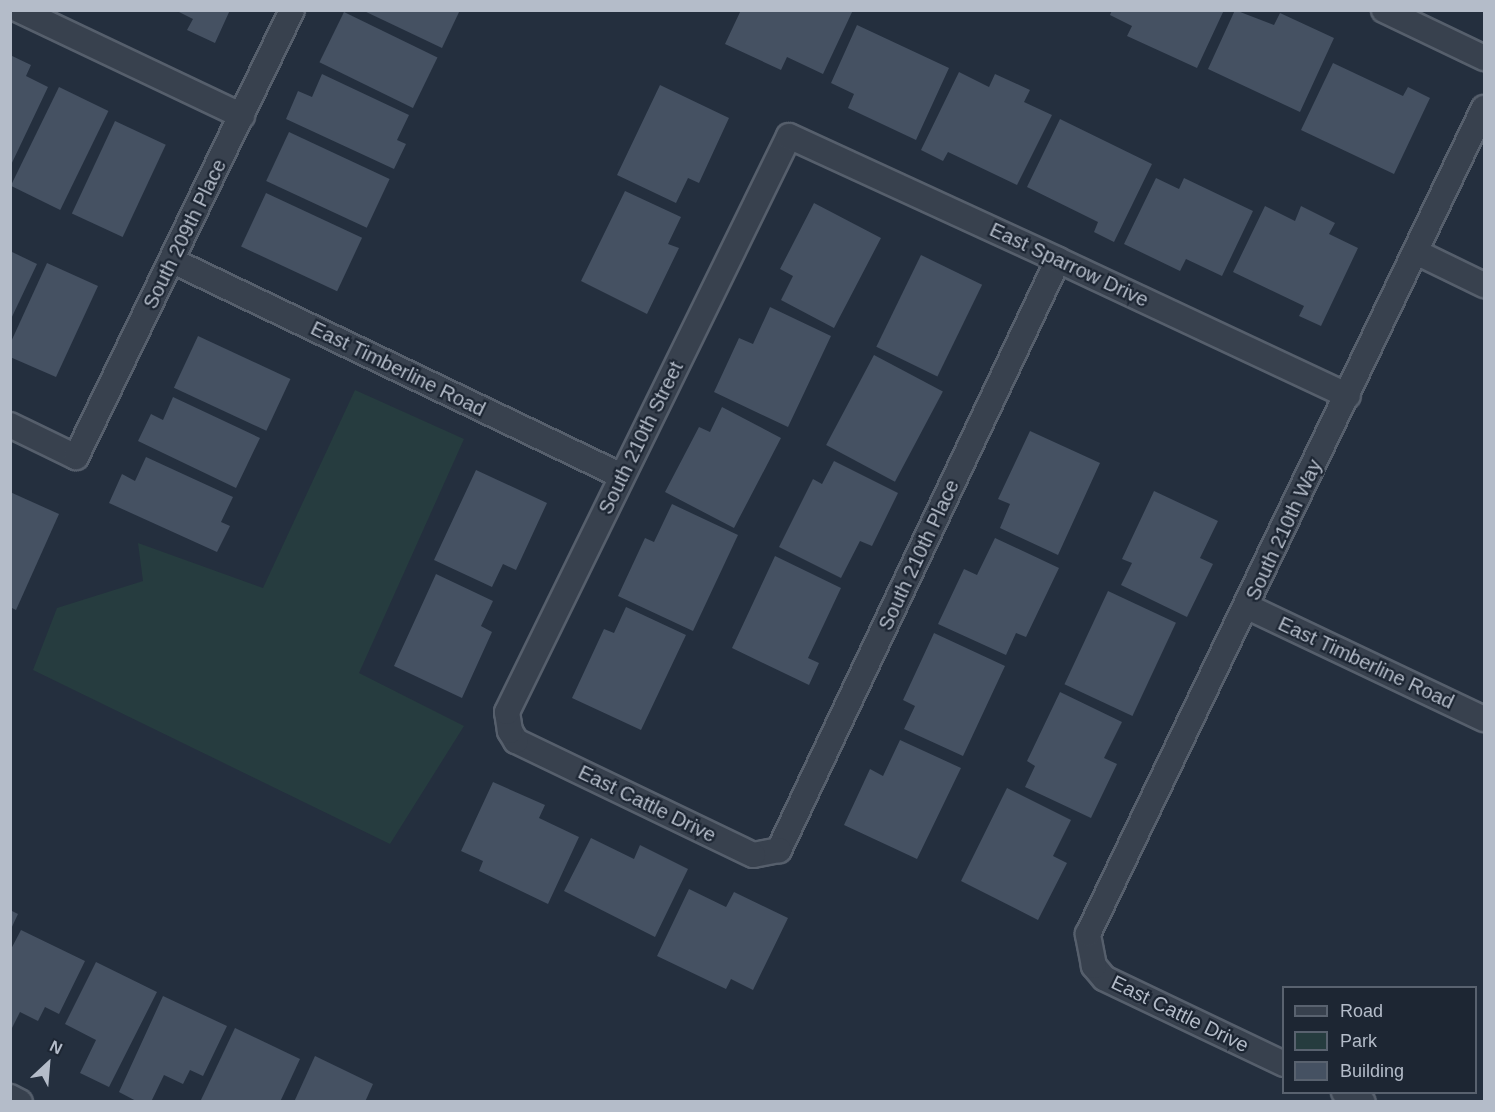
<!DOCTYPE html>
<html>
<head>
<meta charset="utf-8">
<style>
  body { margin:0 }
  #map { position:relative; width:1495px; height:1112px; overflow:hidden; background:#242f3e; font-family:Helvetica,sans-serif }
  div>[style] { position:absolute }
  .green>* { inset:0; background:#263c3f }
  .building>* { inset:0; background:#455162; transform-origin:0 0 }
  .roads { filter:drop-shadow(2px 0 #565f6c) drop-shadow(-2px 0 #565f6c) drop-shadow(0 2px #565f6c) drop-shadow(0 -2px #565f6c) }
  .minor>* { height:24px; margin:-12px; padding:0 12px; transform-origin:12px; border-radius:12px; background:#38414e }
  span { translate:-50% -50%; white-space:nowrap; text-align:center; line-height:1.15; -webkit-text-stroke:4.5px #1d2633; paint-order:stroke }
  .street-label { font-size:20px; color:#b4bcc9 }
  .frame { position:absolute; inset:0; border:12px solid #b4bcc9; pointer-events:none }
  .legend { position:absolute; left:1282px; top:986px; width:195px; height:108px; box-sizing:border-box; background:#1d2633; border:2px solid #59626f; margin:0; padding:8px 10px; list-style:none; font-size:18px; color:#b4bcc9 }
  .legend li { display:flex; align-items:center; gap:12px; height:30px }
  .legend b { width:30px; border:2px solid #59626f }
  .north { position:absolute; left:18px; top:1034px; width:60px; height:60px; -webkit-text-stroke:4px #1d2633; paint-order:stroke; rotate:26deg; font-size:16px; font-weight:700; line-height:24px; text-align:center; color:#b4bcc9 }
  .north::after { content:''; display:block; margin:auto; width:21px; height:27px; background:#b4bcc9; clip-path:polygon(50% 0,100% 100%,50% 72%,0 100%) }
</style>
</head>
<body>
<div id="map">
  <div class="green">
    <div style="clip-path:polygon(355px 390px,464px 439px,359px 673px,464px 726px,390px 844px,33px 670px,57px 608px,143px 581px,138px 543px,263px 588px)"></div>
  </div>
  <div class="building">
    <div style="clip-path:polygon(175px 10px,230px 10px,215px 43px,187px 30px,193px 19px)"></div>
    <div style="clip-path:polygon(362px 10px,460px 10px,442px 48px)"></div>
    <div style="clip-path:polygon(741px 10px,853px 10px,823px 74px,787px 57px,781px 70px,725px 44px)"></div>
    <div style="clip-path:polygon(1112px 10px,1224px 10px,1197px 68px,1127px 36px,1132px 26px,1110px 15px)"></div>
    <div style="clip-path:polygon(1235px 10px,1274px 25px,1280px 13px,1334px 38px,1300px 112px,1208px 69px)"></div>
    <div style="left:344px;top:12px;width:104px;height:56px;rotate:26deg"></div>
    <div style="clip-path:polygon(857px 25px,949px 68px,916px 140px,848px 108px,854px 94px,831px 83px)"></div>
    <div style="clip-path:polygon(10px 55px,31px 65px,26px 76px,48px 87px,10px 167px)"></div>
    <div style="clip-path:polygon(1333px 63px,1403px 96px,1408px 87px,1430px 98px,1394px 174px,1301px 130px)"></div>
    <div style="clip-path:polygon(959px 72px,989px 87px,995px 74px,1030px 90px,1024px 102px,1052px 115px,1017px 185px,948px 152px,943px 161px,921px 150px)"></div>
    <div style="clip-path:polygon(322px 74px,409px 115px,397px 140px,406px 144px,394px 169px,286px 119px,298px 91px,312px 97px)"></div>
    <div style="clip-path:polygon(660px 85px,729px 118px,699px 183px,688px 178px,676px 203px,617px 175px)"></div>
    <div style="left:59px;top:87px;width:55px;height:110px;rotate:26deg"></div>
    <div style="clip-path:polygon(1060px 119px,1152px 164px,1114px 242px,1094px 232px,1098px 222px,1027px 187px)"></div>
    <div style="left:115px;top:121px;width:56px;height:102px;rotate:25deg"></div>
    <div style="left:289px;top:132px;width:111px;height:54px;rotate:25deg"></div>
    <div style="clip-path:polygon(1156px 178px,1179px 189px,1184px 178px,1253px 211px,1222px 276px,1186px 259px,1180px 271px,1124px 244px)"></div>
    <div style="clip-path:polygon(625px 191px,681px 217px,668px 244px,679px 248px,647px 314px,581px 281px)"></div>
    <div style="left:266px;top:193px;width:106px;height:59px;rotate:25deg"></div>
    <div style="clip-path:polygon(814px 203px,881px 238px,834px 328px,781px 300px,793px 276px,780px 269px)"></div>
    <div style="clip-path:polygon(1265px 206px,1295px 221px,1301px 206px,1335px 223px,1329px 234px,1358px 248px,1321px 326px,1299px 316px,1304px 306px,1233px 272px)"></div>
    <div style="clip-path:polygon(10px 251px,37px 264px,10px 321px)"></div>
    <div style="left:921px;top:255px;width:68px;height:102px;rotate:26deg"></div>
    <div style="clip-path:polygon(47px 263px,98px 286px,56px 377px,10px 357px,10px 344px)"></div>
    <div style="clip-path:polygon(770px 307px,831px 336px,788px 427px,714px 392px,739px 338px,753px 344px)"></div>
    <div style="left:198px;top:336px;width:102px;height:57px;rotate:25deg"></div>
    <div style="left:874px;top:355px;width:78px;height:102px;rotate:28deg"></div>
    <div style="clip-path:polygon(173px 397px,260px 438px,236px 488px,138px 441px,151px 414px,163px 420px)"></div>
    <div style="clip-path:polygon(722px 407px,781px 438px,734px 528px,665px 492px,699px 427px,710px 432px)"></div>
    <div style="clip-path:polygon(1030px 431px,1100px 463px,1058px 555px,1000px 528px,1010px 504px,998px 499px)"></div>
    <div style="clip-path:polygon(146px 457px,233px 497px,221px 522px,230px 526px,217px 552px,109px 503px,122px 474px,135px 481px)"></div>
    <div style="clip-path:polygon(834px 461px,898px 493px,872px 546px,860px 541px,841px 578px,779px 547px,813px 479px,822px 484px)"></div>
    <div style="clip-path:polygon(476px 470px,547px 503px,516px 570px,503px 564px,492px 587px,434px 560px)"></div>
    <div style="clip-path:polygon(1154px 491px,1218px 521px,1200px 558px,1213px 564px,1187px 617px,1121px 585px,1132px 563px,1122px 559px)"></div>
    <div style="clip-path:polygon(10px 492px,59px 514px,16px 610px,10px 607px)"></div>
    <div style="clip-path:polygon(672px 504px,738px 535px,693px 631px,618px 596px,645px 538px,654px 542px)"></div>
    <div style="clip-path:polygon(995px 538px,1059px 568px,1026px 637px,1016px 633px,1006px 655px,938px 624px,964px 569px,977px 575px)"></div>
    <div style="clip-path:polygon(775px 556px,841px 588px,808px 658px,819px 663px,809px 685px,732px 648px)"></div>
    <div style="clip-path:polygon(436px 574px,493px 601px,481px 626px,492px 632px,462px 698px,394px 666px)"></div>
    <div style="left:1108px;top:591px;width:75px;height:103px;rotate:25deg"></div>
    <div style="clip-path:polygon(626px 607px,686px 635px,641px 730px,572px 698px,604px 629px,614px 633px)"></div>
    <div style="clip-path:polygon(934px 633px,1005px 666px,963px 756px,904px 729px,915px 706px,903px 700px)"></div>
    <div style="clip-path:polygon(1060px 692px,1122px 722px,1104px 758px,1117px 764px,1091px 818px,1025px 787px,1035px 766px,1027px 761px)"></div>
    <div style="clip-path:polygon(900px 740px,961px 768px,917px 859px,844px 825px,870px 769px,883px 776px)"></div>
    <div style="clip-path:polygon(493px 782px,545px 805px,539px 818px,579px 837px,548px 904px,479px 871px,483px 861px,461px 851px)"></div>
    <div style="clip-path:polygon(1007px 788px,1071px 820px,1053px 856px,1067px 863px,1038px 920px,961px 881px)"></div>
    <div style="clip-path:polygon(591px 838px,634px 859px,640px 845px,688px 869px,655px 937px,564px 891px)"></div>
    <div style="clip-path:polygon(689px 889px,726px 907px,734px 892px,788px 918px,753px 990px,731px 979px,726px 989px,657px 956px)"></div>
    <div style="clip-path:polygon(10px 910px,18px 914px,10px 931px)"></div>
    <div style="clip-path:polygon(21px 930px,85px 961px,59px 1014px,45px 1007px,38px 1021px,20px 1012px,10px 1032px,10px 951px)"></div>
    <div style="clip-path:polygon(96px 962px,157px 992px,109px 1087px,80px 1073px,96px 1040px,65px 1024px)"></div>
    <div style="clip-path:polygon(163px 996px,227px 1026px,203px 1076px,190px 1070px,183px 1084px,164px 1075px,151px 1102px,138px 1102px,119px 1092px)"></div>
    <div style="clip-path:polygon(235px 1028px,300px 1059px,280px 1102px,200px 1102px)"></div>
    <div style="clip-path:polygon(315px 1056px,373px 1084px,365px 1102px,294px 1102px)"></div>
  </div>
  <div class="roads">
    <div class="minor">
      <div style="left:19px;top:10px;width:247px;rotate:25.4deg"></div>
      <div style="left:1384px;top:10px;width:111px;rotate:25.6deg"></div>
      <div style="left:1416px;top:252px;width:76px;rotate:25.9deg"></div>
      <div style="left:1058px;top:260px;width:653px;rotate:115.31deg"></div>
      <div style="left:779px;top:850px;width:26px;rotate:169deg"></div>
      <div style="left:753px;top:855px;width:263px;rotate:-154.3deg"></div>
      <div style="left:516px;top:741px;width:12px;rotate:-121deg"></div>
      <div style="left:510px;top:731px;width:19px;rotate:-99deg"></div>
      <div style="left:507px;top:712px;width:641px;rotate:-63.91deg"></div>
      <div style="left:789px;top:136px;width:296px;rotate:24.7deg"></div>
      <div style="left:1058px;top:260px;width:320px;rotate:25.1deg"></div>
      <div style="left:173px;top:261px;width:498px;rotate:25.6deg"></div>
      <div style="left:10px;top:425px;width:73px;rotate:25.9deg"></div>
      <div style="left:76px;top:457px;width:496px;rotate:-64.2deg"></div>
      <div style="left:1248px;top:607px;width:261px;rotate:25.4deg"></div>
      <div style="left:1284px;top:1064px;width:199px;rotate:-154.5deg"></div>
      <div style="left:1104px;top:978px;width:16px;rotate:-130deg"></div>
      <div style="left:1094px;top:966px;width:33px;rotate:-101deg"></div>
      <div style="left:1088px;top:934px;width:916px;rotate:-64.39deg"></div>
      <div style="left:1344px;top:1092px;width:21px;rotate:28deg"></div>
      <div style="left:10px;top:1097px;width:11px;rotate:27deg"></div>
    </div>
  </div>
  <div class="street-label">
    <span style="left:185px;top:234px;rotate:-64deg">South 209th Place</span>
    <span style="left:1069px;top:265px;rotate:25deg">East Sparrow Drive</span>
    <span style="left:398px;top:369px;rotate:26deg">East Timberline Road</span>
    <span style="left:641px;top:438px;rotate:-64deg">South 210th Street</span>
    <span style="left:1284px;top:530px;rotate:-65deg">South 210th Way</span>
    <span style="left:919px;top:555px;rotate:-65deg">South 210th Place</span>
    <span style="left:1366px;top:663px;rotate:25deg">East Timberline Road</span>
    <span style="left:647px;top:804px;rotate:26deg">East Cattle Drive</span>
    <span style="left:1180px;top:1014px;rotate:26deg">East Cattle Drive</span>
  </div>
  <div class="frame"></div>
  <ul class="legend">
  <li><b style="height:8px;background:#38414e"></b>Road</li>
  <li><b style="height:16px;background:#263c3f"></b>Park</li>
  <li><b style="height:16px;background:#455162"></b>Building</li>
  </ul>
  <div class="north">N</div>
</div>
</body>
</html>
